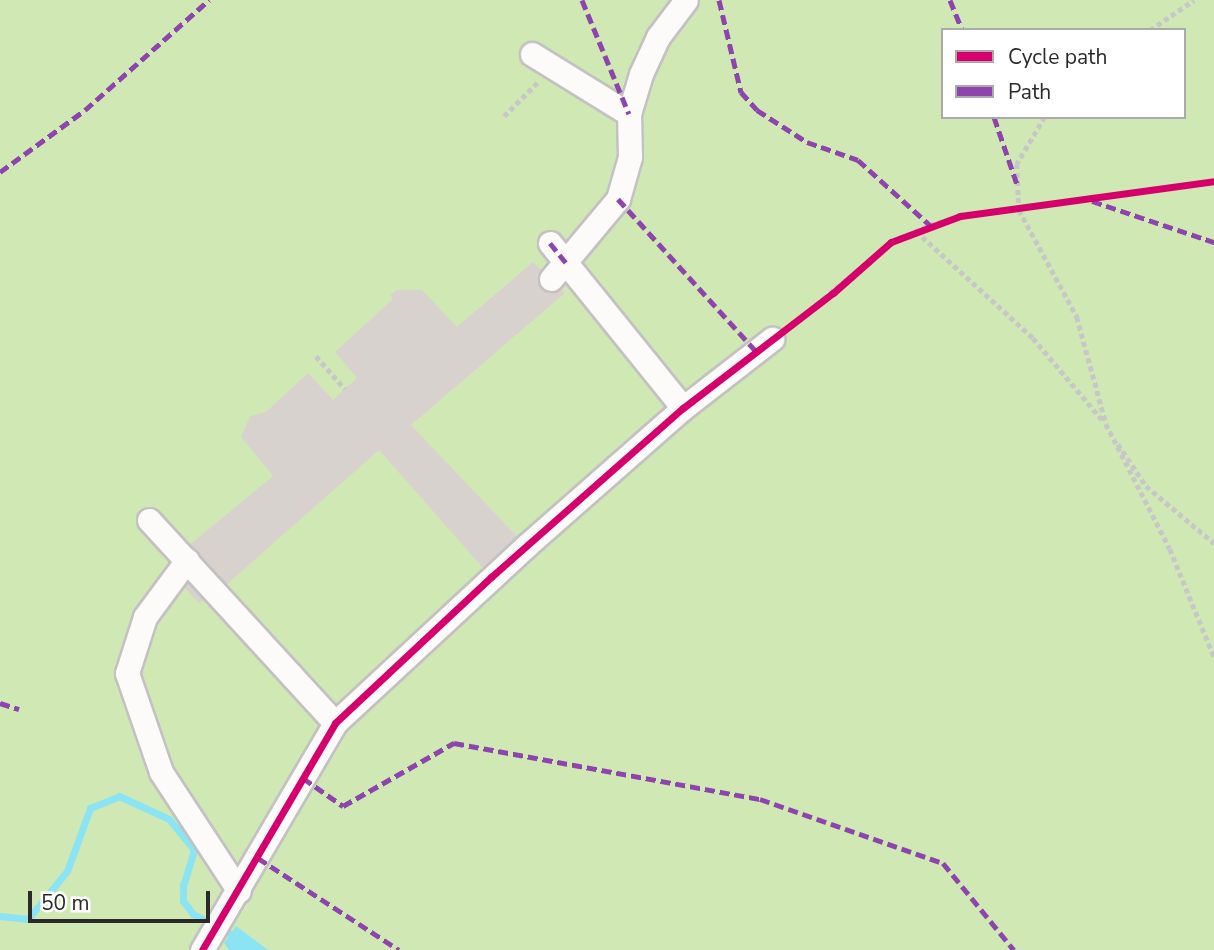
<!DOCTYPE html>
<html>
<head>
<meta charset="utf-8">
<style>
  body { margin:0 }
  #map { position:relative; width:1214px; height:950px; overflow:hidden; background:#eae4df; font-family:"Nunito Sans",sans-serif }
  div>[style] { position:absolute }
  .green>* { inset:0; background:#d0e8b4 }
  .plaza>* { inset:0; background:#d8d2ce }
  .water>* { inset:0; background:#8be4f3 }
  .stream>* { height:7px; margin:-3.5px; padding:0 3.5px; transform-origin:3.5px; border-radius:3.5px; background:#8be4f3 }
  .path>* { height:4.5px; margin-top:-2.25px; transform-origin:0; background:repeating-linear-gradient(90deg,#c8c7c7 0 5px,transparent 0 8.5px) }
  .roads { filter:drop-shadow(2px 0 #c3c1c1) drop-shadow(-2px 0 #c3c1c1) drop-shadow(0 2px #c3c1c1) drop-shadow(0 -2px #c3c1c1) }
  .minor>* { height:23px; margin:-11.5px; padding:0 11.5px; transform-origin:11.5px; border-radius:11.5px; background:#fcfbfa }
  .quiet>* { height:5px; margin-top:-2.5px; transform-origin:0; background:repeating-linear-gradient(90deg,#8e44ad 0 10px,transparent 0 15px) }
  .cycleway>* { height:7px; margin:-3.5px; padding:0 3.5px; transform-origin:3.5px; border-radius:3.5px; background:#d6006c }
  span { translate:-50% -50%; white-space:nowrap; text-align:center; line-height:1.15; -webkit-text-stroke:6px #fff; paint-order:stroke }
  .legend { position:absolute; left:941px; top:28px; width:245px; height:91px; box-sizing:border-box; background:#fff; border:2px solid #aaa; margin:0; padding:9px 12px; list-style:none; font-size:21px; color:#2a2a2a }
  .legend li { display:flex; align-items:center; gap:14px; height:35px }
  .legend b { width:35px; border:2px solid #aaa }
  .scale { position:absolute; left:28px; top:891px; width:182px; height:32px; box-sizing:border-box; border:4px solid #2a2a2a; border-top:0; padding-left:9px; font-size:21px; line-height:24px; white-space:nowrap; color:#2a2a2a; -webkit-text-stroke:5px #fff; paint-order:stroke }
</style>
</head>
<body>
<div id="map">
  <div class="green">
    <div style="clip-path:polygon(evenodd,0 0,1214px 0,1214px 950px,0 950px,0 0,943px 30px,1184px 30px,1184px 117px,943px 117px,943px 30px)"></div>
  </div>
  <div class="plaza">
    <div style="clip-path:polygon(533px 262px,565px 293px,411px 425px,526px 546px,491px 577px,379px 450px,217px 593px,199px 603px,172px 574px,181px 552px,273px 476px,241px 437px,250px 416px,266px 412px,308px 373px,333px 400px,357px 378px,335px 352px,393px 299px,390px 295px,397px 290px,422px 290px,457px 327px)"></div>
  </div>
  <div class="water">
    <div style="clip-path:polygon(236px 926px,268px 950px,229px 950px,224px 943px)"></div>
  </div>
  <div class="stream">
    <div style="left:0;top:916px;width:28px;rotate:6deg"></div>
    <div style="left:28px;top:919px;width:62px;rotate:-50.9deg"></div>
    <div style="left:67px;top:871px;width:67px;rotate:-69.9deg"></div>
    <div style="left:90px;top:808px;width:31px;rotate:-22deg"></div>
    <div style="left:119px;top:796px;width:55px;rotate:24.7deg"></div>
    <div style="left:169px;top:819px;width:40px;rotate:51deg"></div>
    <div style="left:194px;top:850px;width:37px;rotate:107deg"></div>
    <div style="left:183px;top:885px;width:16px;rotate:90deg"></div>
    <div style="left:183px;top:901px;width:16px;rotate:52deg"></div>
    <div style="left:193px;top:914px;width:50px;rotate:27.6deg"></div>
  </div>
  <div class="path">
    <div style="left:1150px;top:30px;width:53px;rotate:-34.3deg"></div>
    <div style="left:504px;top:116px;width:48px;rotate:-45deg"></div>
    <div style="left:1045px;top:117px;width:55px;rotate:120.8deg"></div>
    <div style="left:1017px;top:164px;width:46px;rotate:87.5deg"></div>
    <div style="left:1019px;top:210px;width:122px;rotate:61.5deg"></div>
    <div style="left:1077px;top:317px;width:111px;rotate:74.8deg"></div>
    <div style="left:1106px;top:424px;width:140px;rotate:62.9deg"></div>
    <div style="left:1170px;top:549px;width:117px;rotate:67.8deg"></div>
    <div style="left:916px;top:231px;width:159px;rotate:42.4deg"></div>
    <div style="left:1033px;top:338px;width:110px;rotate:49.8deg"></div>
    <div style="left:790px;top:326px;width:131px;rotate:-39.7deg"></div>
    <div style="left:891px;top:242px;width:43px;rotate:-23.6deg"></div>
    <div style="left:930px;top:225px;width:31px;rotate:-17deg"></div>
    <div style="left:960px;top:216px;width:256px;rotate:-7.8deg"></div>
    <div style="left:316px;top:356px;width:44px;rotate:48.7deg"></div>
    <div style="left:1118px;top:444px;width:50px;rotate:56.3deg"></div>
    <div style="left:1146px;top:486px;width:89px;rotate:40deg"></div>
  </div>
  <div class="roads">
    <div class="minor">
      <div style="left:532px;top:54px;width:114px;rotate:31.7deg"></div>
      <div style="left:550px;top:243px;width:212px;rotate:51.1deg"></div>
      <div style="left:551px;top:279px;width:104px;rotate:-50.1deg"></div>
      <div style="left:618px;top:199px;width:44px;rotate:-74.1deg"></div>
      <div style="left:630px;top:157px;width:43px;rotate:-91.3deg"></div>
      <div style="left:629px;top:114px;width:42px;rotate:-73.3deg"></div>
      <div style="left:641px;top:74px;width:41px;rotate:-65.3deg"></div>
      <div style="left:658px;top:37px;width:46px;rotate:-52.9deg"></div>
      <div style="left:149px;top:520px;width:275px;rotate:47.5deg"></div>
      <div style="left:187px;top:560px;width:71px;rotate:126.4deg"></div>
      <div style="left:145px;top:617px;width:59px;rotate:107.8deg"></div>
      <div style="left:127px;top:673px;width:105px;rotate:71deg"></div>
      <div style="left:161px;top:772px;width:142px;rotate:56.8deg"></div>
      <div style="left:202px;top:950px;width:263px;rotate:-59.6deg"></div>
      <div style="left:335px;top:723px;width:260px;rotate:-42.8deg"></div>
      <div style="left:526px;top:546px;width:209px;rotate:-41.3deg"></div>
      <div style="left:683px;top:408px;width:113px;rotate:-37.8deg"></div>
    </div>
  </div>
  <div class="quiet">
    <div style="left:582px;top:0;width:123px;rotate:67.6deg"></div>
    <div style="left:719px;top:0;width:95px;rotate:76.6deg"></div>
    <div style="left:741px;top:92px;width:24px;rotate:48deg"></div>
    <div style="left:757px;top:110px;width:59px;rotate:32.6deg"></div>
    <div style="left:807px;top:142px;width:54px;rotate:19.4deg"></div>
    <div style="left:858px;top:160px;width:97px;rotate:42.1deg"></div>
    <div style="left:950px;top:0;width:32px;rotate:68deg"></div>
    <div style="left:994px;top:117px;width:71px;rotate:71.1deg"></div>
    <div style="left:0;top:172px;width:105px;rotate:-36.1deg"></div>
    <div style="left:85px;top:110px;width:166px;rotate:-41.6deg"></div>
    <div style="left:618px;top:199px;width:205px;rotate:47.8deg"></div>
    <div style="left:1092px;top:201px;width:129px;rotate:18.6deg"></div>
    <div style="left:550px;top:243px;width:26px;rotate:51deg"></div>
    <div style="left:0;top:703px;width:20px;rotate:18deg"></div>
    <div style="left:303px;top:778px;width:49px;rotate:35deg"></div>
    <div style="left:343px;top:806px;width:128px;rotate:-29.6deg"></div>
    <div style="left:454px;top:743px;width:311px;rotate:10.4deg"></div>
    <div style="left:760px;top:799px;width:194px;rotate:19.3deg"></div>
    <div style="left:943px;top:863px;width:112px;rotate:50.8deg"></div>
    <div style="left:258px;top:858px;width:168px;rotate:33.1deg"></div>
  </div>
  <div class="cycleway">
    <div style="left:202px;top:950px;width:263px;rotate:-59.6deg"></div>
    <div style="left:335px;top:723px;width:214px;rotate:-43.1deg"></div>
    <div style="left:491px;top:577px;width:256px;rotate:-41.4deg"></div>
    <div style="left:683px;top:408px;width:189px;rotate:-37.5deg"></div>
    <div style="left:833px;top:293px;width:77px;rotate:-41.3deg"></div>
    <div style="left:891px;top:242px;width:74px;rotate:-20.6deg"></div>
    <div style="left:960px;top:216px;width:256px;rotate:-7.8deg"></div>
  </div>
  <ul class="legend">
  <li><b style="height:9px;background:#d6006c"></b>Cycle path</li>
  <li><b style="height:9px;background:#8e44ad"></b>Path</li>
  </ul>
  <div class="scale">50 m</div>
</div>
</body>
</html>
